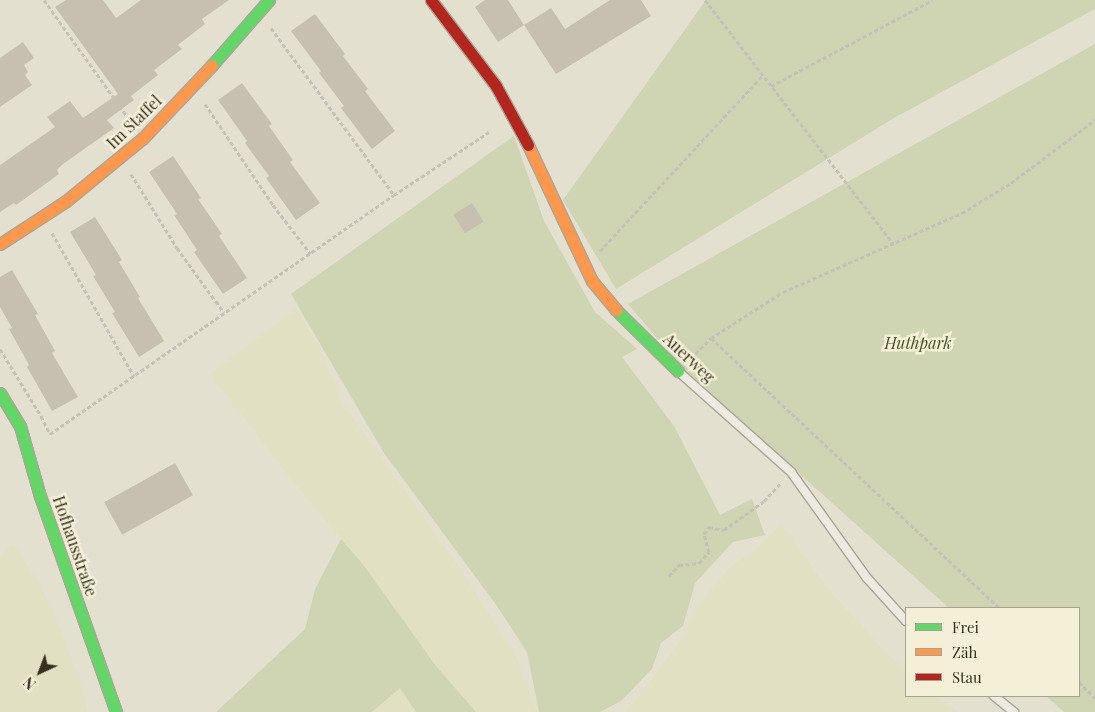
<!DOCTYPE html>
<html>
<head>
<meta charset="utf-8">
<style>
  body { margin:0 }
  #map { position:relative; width:1095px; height:712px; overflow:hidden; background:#e4e0d0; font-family:"Playfair Display",serif }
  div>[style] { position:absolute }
  .farmland>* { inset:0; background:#e2e0c2 }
  .green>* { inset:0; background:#cfd4b3 }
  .building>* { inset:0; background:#c7c0b1; transform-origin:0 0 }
  .path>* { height:3px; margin-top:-1.5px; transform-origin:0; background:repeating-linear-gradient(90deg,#c5c1b8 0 4px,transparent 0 6.5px) }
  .roads { filter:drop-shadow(1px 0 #aaa598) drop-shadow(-1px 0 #aaa598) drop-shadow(0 1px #aaa598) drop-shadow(0 -1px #aaa598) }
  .lane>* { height:8px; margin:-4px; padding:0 4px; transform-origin:4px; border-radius:4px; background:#eceae1 }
  .fast>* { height:11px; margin:-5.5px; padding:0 5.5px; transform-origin:5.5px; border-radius:5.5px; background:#63d668 }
  .slow>* { height:11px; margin:-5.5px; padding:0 5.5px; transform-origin:5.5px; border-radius:5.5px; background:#ff974d }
  .jam>* { height:11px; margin:-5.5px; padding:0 5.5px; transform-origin:5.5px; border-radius:5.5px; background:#b3261e }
  span { translate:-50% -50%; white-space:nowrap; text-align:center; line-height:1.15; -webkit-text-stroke:5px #f4efd7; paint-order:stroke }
  .street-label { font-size:16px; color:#382f21 }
  .park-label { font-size:16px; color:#435328; font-style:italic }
  .legend { position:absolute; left:905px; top:607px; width:175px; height:90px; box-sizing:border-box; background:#f4efd7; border:1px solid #a9a28e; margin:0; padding:6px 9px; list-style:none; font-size:15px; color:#382f21 }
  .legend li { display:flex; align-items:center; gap:10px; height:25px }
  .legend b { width:25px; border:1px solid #a9a28e }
  .north { position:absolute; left:15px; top:647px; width:50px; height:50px; -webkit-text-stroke:4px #f4efd7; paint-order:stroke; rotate:223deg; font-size:14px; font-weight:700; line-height:20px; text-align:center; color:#382f21 }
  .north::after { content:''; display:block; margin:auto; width:18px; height:22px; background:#382f21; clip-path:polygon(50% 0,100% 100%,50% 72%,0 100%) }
</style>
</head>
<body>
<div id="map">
  <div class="farmland">
    <div style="clip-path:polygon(297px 309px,327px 363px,342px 402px,461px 570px,516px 656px,537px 712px,476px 712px,436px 666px,362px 563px,305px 497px,210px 374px)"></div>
    <div style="clip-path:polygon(782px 523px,822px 581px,885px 652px,906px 670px,906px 696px,936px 696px,959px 712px,622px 712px,630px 707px,683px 637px,701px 601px,732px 565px,750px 554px)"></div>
    <div style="clip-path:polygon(13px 544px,41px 586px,60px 628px,82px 686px,88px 712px,0 712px,0 557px)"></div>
    <div style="clip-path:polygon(400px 688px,416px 712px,372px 712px)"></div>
  </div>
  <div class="green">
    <div style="clip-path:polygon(706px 0,1095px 0,1095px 9px,894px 118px,616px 289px,563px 200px)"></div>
    <div style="clip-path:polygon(1095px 44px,1095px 712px,1064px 712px,1046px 696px,1079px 696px,1079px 608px,949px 608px,682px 368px,628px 304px)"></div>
    <div style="clip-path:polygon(514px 136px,544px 221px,595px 312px,637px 349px,622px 357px,674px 426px,720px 515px,752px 499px,765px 535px,733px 542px,695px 583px,683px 626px,661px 643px,652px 669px,621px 701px,600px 712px,539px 712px,527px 652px,497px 606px,384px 453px,291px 294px)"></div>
    <div style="clip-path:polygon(341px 539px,362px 563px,436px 666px,476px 712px,416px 712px,400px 688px,372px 712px,216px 712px,305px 629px,315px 589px)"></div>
  </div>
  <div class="building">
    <div style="clip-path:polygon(66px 0,103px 0,116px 18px,141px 0,229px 0,202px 19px,205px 24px,178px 45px,182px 49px,154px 70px,158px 75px,131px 96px,134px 100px,107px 120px,114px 128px,63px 164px,57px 170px,59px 174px,44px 185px,16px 205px,14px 203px,0 212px,0 165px,55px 127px,47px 117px,70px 101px,83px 118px,118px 94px,55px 7px)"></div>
    <div style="clip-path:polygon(485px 0,508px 0,524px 25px,498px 42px,475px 7px)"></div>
    <div style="clip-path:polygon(610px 0,641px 0,651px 16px,556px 74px,524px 25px,551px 8px,565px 29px)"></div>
    <div style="clip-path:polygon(315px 14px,345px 54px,343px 56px,368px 89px,365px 91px,395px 131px,372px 149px,341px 108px,344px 106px,319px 73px,321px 71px,291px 31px)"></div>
    <div style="clip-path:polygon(23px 42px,34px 58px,24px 65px,28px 72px,25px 75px,32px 85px,0 107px,0 58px)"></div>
    <div style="clip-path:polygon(242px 83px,272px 124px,269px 126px,293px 160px,290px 162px,320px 203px,296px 220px,266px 178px,269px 176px,245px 143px,247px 141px,218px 100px)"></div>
    <div style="clip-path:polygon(173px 156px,201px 198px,198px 199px,222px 234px,219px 236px,247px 278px,223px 294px,194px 252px,197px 250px,174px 215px,177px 214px,149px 172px)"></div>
    <div style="left:472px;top:203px;width:22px;height:22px;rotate:58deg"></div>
    <div style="clip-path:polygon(95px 217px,122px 260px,119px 262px,140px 297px,138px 298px,164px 341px,139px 357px,112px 313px,115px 312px,93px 276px,96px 275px,70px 232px)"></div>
    <div style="clip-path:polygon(12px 270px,38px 314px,35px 315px,55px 351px,52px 353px,78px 397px,52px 411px,27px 367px,29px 365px,9px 329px,12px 328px,0 307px,0 277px)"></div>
    <div style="left:175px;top:463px;width:37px;height:81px;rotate:61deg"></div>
  </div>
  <div class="path">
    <div style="left:44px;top:0;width:150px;rotate:54.5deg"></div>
    <div style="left:705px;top:0;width:307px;rotate:52.3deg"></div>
    <div style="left:271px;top:28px;width:207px;rotate:53.6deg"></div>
    <div style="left:771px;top:86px;width:183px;rotate:-28deg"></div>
    <div style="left:205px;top:104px;width:122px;rotate:56deg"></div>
    <div style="left:273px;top:205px;width:61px;rotate:52.4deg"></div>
    <div style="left:131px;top:174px;width:87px;rotate:58.1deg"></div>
    <div style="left:177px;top:248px;width:68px;rotate:54deg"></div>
    <div style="left:52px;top:233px;width:165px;rotate:60.2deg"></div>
    <div style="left:600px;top:251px;width:240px;rotate:-47.2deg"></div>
    <div style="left:216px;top:301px;width:14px;rotate:56deg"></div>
    <div style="left:711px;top:338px;width:396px;rotate:43.1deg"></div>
    <div style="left:0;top:349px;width:79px;rotate:58.5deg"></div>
    <div style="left:41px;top:416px;width:20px;rotate:63deg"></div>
    <div style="left:50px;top:434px;width:419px;rotate:-34.8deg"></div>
    <div style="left:394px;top:195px;width:114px;rotate:-33.6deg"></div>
    <div style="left:691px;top:358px;width:28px;rotate:-45deg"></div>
    <div style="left:711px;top:338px;width:85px;rotate:-32.6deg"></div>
    <div style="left:783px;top:292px;width:196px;rotate:-23.8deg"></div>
    <div style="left:962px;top:213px;width:57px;rotate:-31.5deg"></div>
    <div style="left:1011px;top:183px;width:105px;rotate:-36.9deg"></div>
    <div style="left:669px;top:576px;width:15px;rotate:-48deg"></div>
    <div style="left:679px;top:565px;width:20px;rotate:-6deg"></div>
    <div style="left:699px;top:563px;width:15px;rotate:-48deg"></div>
    <div style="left:709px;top:552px;width:19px;rotate:-106deg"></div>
    <div style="left:704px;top:534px;width:9px;rotate:-54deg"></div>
    <div style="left:709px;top:527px;width:15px;rotate:11deg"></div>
    <div style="left:724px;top:530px;width:49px;rotate:-35.9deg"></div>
    <div style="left:764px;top:501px;width:26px;rotate:-47deg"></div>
    <div style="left:1079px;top:682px;width:23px;rotate:45deg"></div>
  </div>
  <div class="roads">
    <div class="lane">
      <div style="left:680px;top:373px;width:149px;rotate:41.7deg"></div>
      <div style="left:791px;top:472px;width:130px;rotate:54.4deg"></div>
      <div style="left:867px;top:578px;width:58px;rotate:47.8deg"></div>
      <div style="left:994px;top:696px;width:26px;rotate:39deg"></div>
    </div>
    <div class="fast">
      <div style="left:212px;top:65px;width:86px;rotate:-48.8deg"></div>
      <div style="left:616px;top:310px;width:87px;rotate:44.5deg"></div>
      <div style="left:0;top:393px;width:39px;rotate:59deg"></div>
      <div style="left:20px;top:426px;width:73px;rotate:74.1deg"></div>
      <div style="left:40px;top:496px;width:229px;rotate:70.6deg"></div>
    </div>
    <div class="slow">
      <div style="left:528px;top:145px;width:150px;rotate:64.8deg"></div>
      <div style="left:592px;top:281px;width:38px;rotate:50deg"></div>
      <div style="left:0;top:244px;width:79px;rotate:-33.1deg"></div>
      <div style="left:66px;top:201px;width:99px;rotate:-39.3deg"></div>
      <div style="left:143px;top:138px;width:100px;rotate:-46.6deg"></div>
    </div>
    <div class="jam">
      <div style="left:431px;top:0;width:108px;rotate:52.9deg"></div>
      <div style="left:496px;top:86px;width:67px;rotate:61.5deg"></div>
    </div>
  </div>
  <div class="street-label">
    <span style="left:134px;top:122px;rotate:-44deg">Im Staffel</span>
    <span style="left:689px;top:358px;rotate:43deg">Auerweg</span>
    <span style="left:75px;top:546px;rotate:71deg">Hofhausstraße</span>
  </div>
  <div class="park-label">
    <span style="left:918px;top:343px">Huthpark</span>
  </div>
  <ul class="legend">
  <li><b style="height:6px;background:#63d668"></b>Frei</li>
  <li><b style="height:6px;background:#ff974d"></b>Zäh</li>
  <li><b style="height:6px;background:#b3261e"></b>Stau</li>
  </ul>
  <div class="north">N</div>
</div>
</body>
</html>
